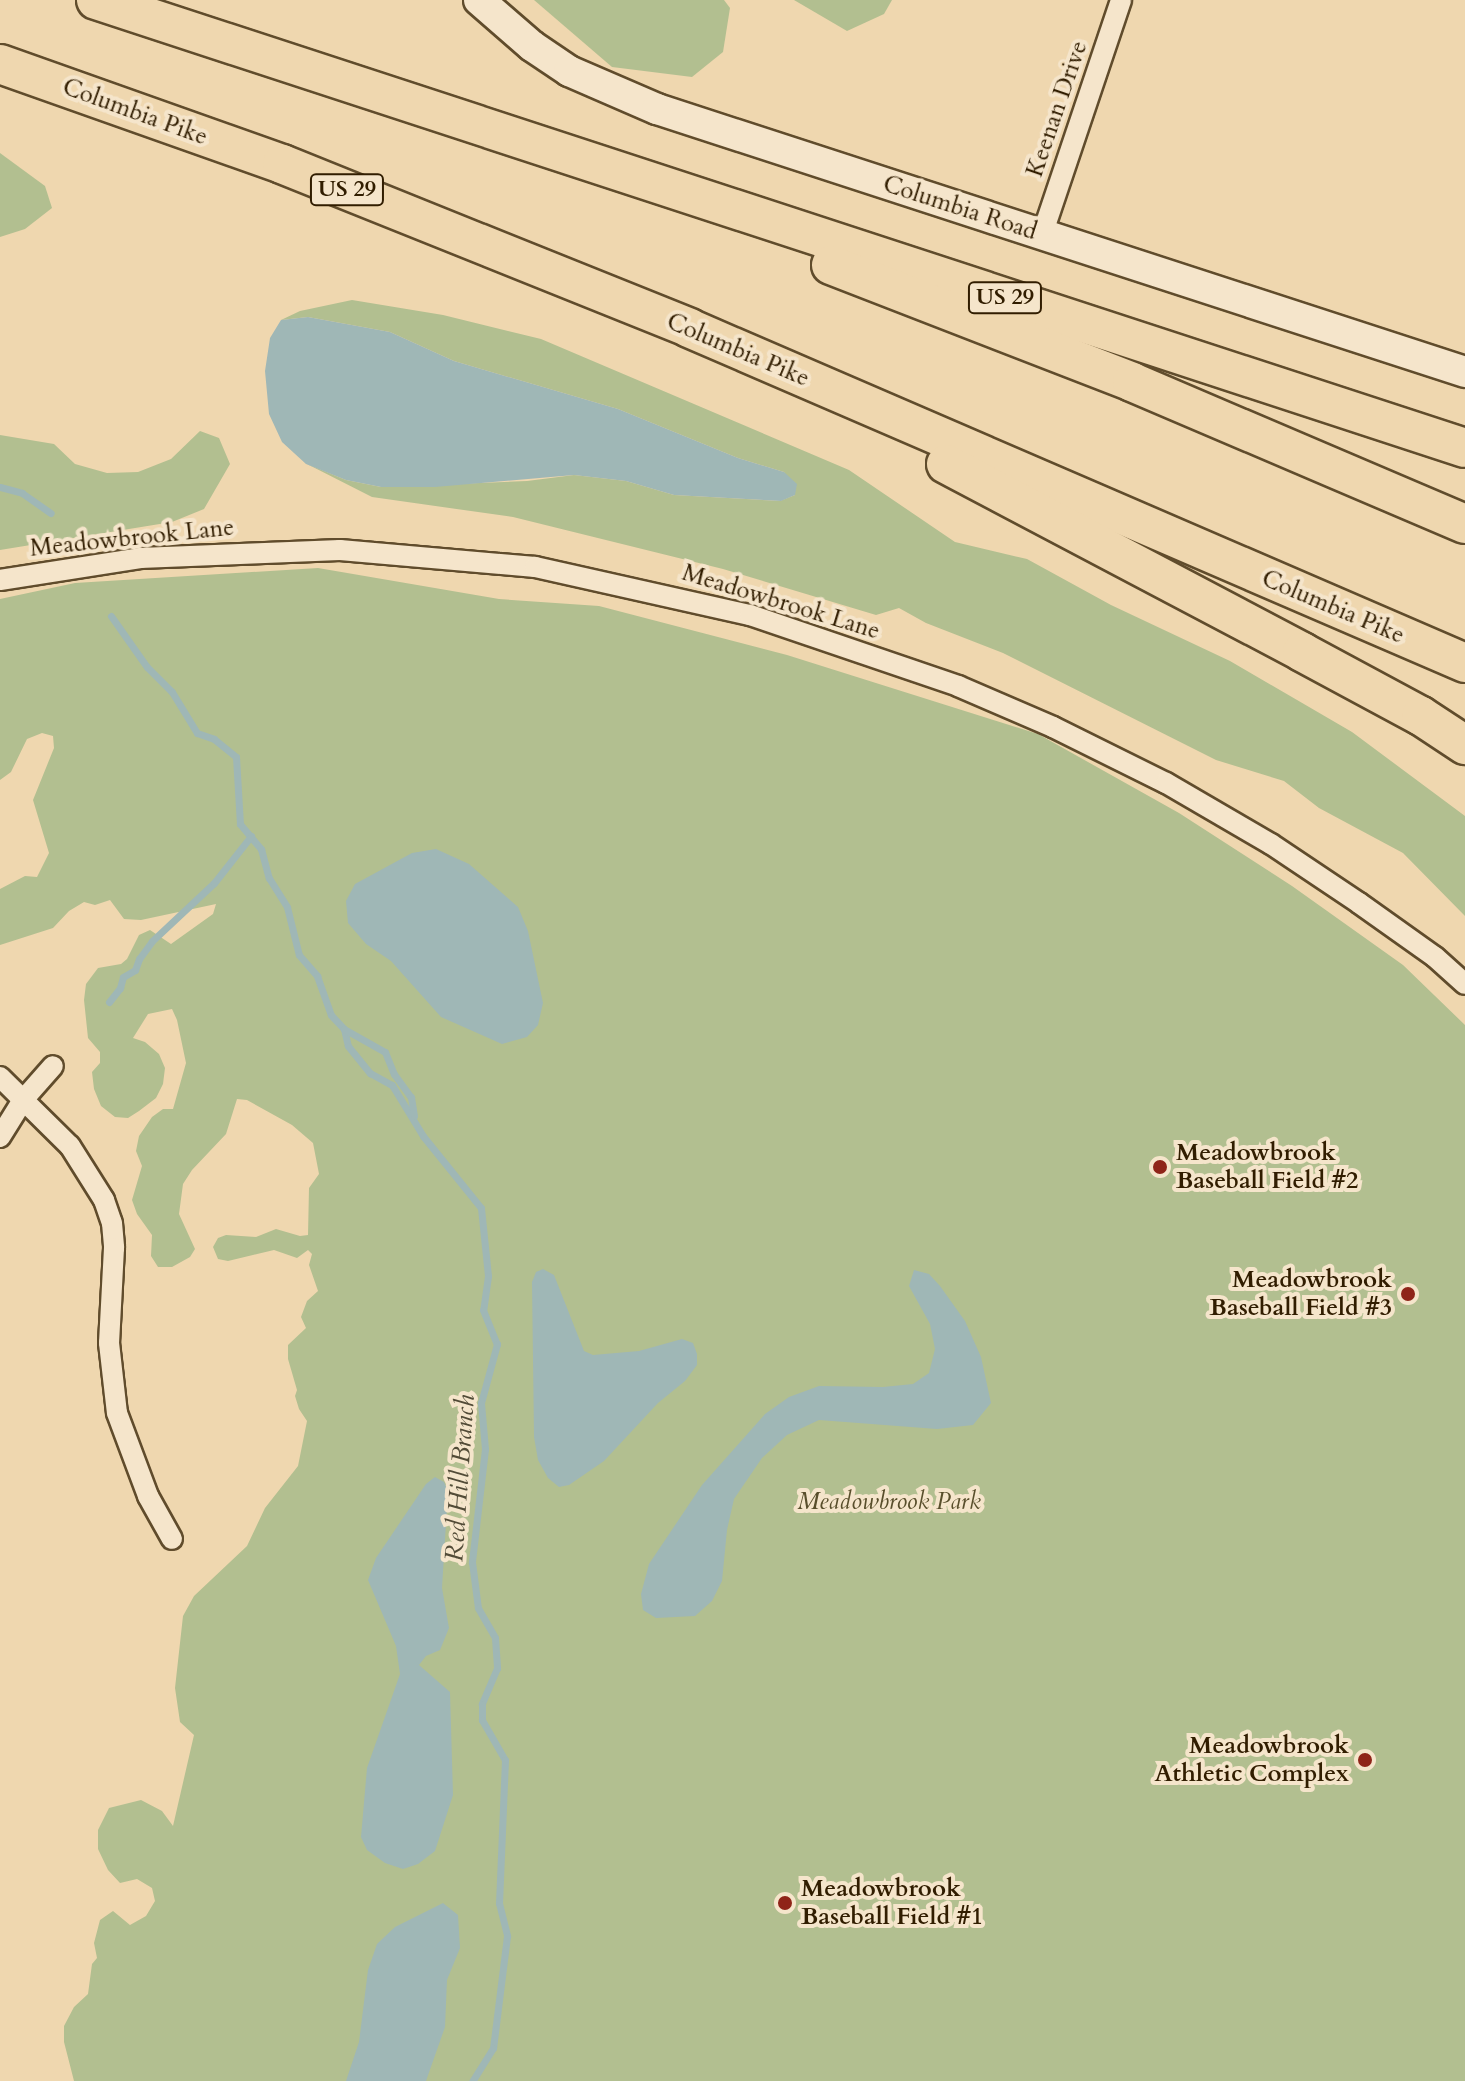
<!DOCTYPE html>
<html>
<head>
<meta charset="utf-8">
<style>
  body { margin:0 }
  #map { position:relative; width:1465px; height:2081px; overflow:hidden; background:#efd7af; font-family:Cardo,serif }
  div>[style] { position:absolute }
  .green>* { inset:0; background:#b2bf90 }
  .water>* { inset:0; background:#9fb7b6 }
  .stream>* { height:7px; margin:-3.5px; padding:0 3.5px; transform-origin:3.5px; border-radius:3.5px; background:#9fb7b6 }
  .roads { filter:drop-shadow(2px 0 #604c2c) drop-shadow(-2px 0 #604c2c) drop-shadow(0 2px #604c2c) drop-shadow(0 -2px #604c2c) }
  .street>* { height:20px; margin:-10px; padding:0 10px; transform-origin:10px; border-radius:10px; background:#f5e5cb }
  .secondary>* { height:30px; margin:-15px; padding:0 15px; transform-origin:15px; border-radius:15px; background:#f5e5cb }
  .highway>* { height:38px; margin:-19px; padding:0 19px; transform-origin:19px; border-radius:19px; background:#efd7af }
  .dots>* { width:22px; height:22px; translate:-50% -50%; box-sizing:border-box; border:4px solid #f5e5cb; border-radius:50% }
  span { translate:-50% -50%; white-space:nowrap; text-align:center; line-height:1.15; -webkit-text-stroke:8px #f5e5cb; paint-order:stroke }
  .shield-label span { padding:2px 6px; background:#f5e5cb; border:2px solid; border-radius:6px; -webkit-text-stroke-width:0 }
  .shield-label { font-size:22px; color:#311d00; font-weight:700 }
  .street-label { font-size:24px; color:#311d00 }
  .poi-label { font-size:24px; color:#311d00; font-weight:700 }
  .left { translate:0 -50%; text-align:left }
  .right { translate:-100% -50%; text-align:right }
  .park-label { font-size:24px; color:#584e2b; font-style:italic }
  .water-label { font-size:26px; color:#524b37; font-style:italic }
</style>
</head>
<body>
<div id="map">
  <div class="green">
    <div style="clip-path:polygon(534px 0,724px 0,730px 8px,723px 52px,692px 77px,612px 67px)"></div>
    <div style="clip-path:polygon(794px 0,892px 0,884px 14px,847px 31px)"></div>
    <div style="clip-path:polygon(0 153px,45px 186px,52px 208px,25px 229px,0 237px)"></div>
    <div style="clip-path:polygon(352px 300px,443px 315px,541px 339px,849px 470px,955px 542px,1027px 559px,1111px 605px,1230px 661px,1352px 732px,1465px 816px,1465px 916px,1403px 853px,1319px 808px,1284px 781px,1216px 760px,1003px 653px,926px 623px,899px 608px,876px 615px,723px 569px,513px 517px,372px 497px,307px 464px,346px 480px,381px 487px,527px 481px,574px 475px,626px 481px,674px 495px,780px 501px,795px 495px,784px 472px,738px 458px,618px 409px,454px 361px,390px 332px,308px 317px,281px 320px,300px 311px)"></div>
    <div style="clip-path:polygon(200px 431px,219px 438px,230px 464px,204px 509px,172px 522px,0 550px,0 435px,54px 444px,75px 464px,107px 473px,138px 472px,171px 459px)"></div>
    <div style="clip-path:polygon(318px 568px,499px 599px,599px 606px,787px 655px,1038px 734px,1179px 813px,1292px 886px,1403px 965px,1465px 1025px,1465px 2081px,74px 2081px,64px 2042px,64px 2026px,74px 2007px,88px 1994px,92px 1964px,97px 1958px,94px 1943px,100px 1920px,113px 1911px,130px 1925px,146px 1916px,155px 1901px,152px 1888px,137px 1879px,120px 1883px,108px 1870px,98px 1849px,98px 1830px,109px 1808px,141px 1800px,162px 1811px,173px 1826px,194px 1735px,180px 1722px,175px 1688px,183px 1616px,194px 1596px,247px 1546px,265px 1508px,298px 1466px,307px 1421px,299px 1409px,295px 1396px,297px 1390px,288px 1359px,288px 1345px,306px 1328px,301px 1317px,307px 1301px,318px 1291px,309px 1265px,312px 1254px,308px 1250px,297px 1258px,274px 1250px,228px 1261px,218px 1259px,213px 1247px,218px 1238px,226px 1235px,256px 1237px,276px 1229px,300px 1236px,308px 1235px,309px 1188px,319px 1174px,313px 1143px,292px 1125px,247px 1100px,237px 1099px,226px 1134px,192px 1170px,183px 1184px,179px 1214px,195px 1249px,190px 1257px,172px 1267px,158px 1267px,151px 1256px,152px 1235px,137px 1214px,132px 1200px,142px 1166px,136px 1151px,139px 1136px,152px 1117px,163px 1109px,173px 1109px,186px 1063px,177px 1020px,172px 1009px,148px 1014px,133px 1038px,145px 1042px,159px 1054px,165px 1068px,163px 1084px,156px 1098px,139px 1111px,128px 1118px,115px 1117px,101px 1106px,94px 1089px,92px 1072px,100px 1063px,100px 1052px,88px 1038px,84px 1000px,86px 984px,98px 968px,121px 964px,127px 959px,139px 935px,150px 930px,171px 944px,213px 914px,216px 904px,141px 920px,124px 919px,110px 900px,95px 905px,84px 902px,69px 911px,53px 928px,0 945px,0 889px,25px 876px,37px 877px,49px 853px,33px 800px,54px 748px,53px 736px,42px 733px,27px 739px,11px 772px,0 780px,0 599px,75px 583px)"></div>
  </div>
  <div class="water">
    <div style="clip-path:polygon(308px 317px,390px 332px,454px 361px,618px 409px,738px 458px,784px 472px,797px 484px,795px 495px,781px 501px,674px 495px,626px 481px,574px 475px,435px 487px,381px 487px,346px 480px,306px 464px,282px 442px,269px 414px,265px 371px,270px 338px,281px 320px)"></div>
    <div style="clip-path:polygon(436px 849px,469px 864px,518px 907px,528px 931px,543px 1003px,538px 1025px,527px 1037px,502px 1044px,441px 1017px,391px 961px,366px 944px,348px 923px,346px 901px,355px 884px,412px 853px)"></div>
    <div style="clip-path:polygon(543px 1269px,554px 1275px,584px 1351px,593px 1355px,639px 1351px,682px 1339px,693px 1343px,697px 1354px,697px 1365px,685px 1381px,658px 1403px,604px 1461px,569px 1485px,559px 1487px,548px 1478px,538px 1460px,534px 1437px,532px 1282px,536px 1272px)"></div>
    <div style="clip-path:polygon(914px 1270px,929px 1274px,940px 1286px,965px 1321px,981px 1357px,991px 1403px,973px 1425px,937px 1429px,819px 1420px,787px 1435px,762px 1458px,734px 1499px,727px 1530px,722px 1581px,712px 1601px,695px 1616px,656px 1618px,643px 1610px,641px 1594px,649px 1564px,702px 1485px,765px 1414px,789px 1397px,819px 1386px,883px 1387px,913px 1384px,929px 1373px,935px 1349px,930px 1324px,909px 1286px)"></div>
    <div style="clip-path:polygon(435px 1477px,444px 1482px,448px 1491px,442px 1588px,449px 1628px,440px 1650px,426px 1656px,419px 1665px,450px 1692px,453px 1795px,435px 1851px,418px 1864px,403px 1869px,385px 1863px,367px 1850px,361px 1837px,367px 1768px,400px 1674px,396px 1646px,368px 1580px,376px 1558px,426px 1484px)"></div>
    <div style="clip-path:polygon(443px 1903px,458px 1915px,460px 1948px,447px 1980px,445px 2027px,426px 2081px,346px 2081px,359px 2042px,368px 1970px,377px 1944px,395px 1927px)"></div>
  </div>
  <div class="stream">
    <div style="left:0;top:487px;width:23px;rotate:15deg"></div>
    <div style="left:22px;top:493px;width:35px;rotate:35deg"></div>
    <div style="left:111px;top:616px;width:62px;rotate:54.8deg"></div>
    <div style="left:147px;top:667px;width:35px;rotate:45deg"></div>
    <div style="left:172px;top:692px;width:48px;rotate:58.6deg"></div>
    <div style="left:197px;top:733px;width:18px;rotate:19deg"></div>
    <div style="left:214px;top:739px;width:28px;rotate:39deg"></div>
    <div style="left:236px;top:757px;width:67px;rotate:86.6deg"></div>
    <div style="left:240px;top:824px;width:33px;rotate:50deg"></div>
    <div style="left:261px;top:849px;width:30px;rotate:75deg"></div>
    <div style="left:269px;top:878px;width:34px;rotate:58deg"></div>
    <div style="left:287px;top:907px;width:49px;rotate:76deg"></div>
    <div style="left:299px;top:955px;width:28px;rotate:49deg"></div>
    <div style="left:317px;top:976px;width:41px;rotate:70.3deg"></div>
    <div style="left:331px;top:1015px;width:19px;rotate:47deg"></div>
    <div style="left:344px;top:1029px;width:17px;rotate:77deg"></div>
    <div style="left:348px;top:1046px;width:35px;rotate:51deg"></div>
    <div style="left:370px;top:1073px;width:25px;rotate:29deg"></div>
    <div style="left:392px;top:1085px;width:60px;rotate:58.7deg"></div>
    <div style="left:423px;top:1136px;width:92px;rotate:51.1deg"></div>
    <div style="left:481px;top:1208px;width:68px;rotate:84.1deg"></div>
    <div style="left:488px;top:1276px;width:34px;rotate:98deg"></div>
    <div style="left:483px;top:1310px;width:37px;rotate:68deg"></div>
    <div style="left:497px;top:1344px;width:61px;rotate:105.2deg"></div>
    <div style="left:481px;top:1403px;width:46px;rotate:85deg"></div>
    <div style="left:485px;top:1449px;width:114px;rotate:96.6deg"></div>
    <div style="left:472px;top:1562px;width:46px;rotate:82.6deg"></div>
    <div style="left:478px;top:1608px;width:34px;rotate:60deg"></div>
    <div style="left:495px;top:1638px;width:30px;rotate:86deg"></div>
    <div style="left:497px;top:1668px;width:39px;rotate:113deg"></div>
    <div style="left:482px;top:1704px;width:16px;rotate:90deg"></div>
    <div style="left:482px;top:1720px;width:46px;rotate:60.1deg"></div>
    <div style="left:505px;top:1760px;width:143px;rotate:92.4deg"></div>
    <div style="left:499px;top:1903px;width:34px;rotate:76deg"></div>
    <div style="left:507px;top:1936px;width:113px;rotate:97.1deg"></div>
    <div style="left:493px;top:2048px;width:39px;rotate:122deg"></div>
    <div style="left:109px;top:1002px;width:18px;rotate:-52deg"></div>
    <div style="left:120px;top:988px;width:11px;rotate:-75deg"></div>
    <div style="left:123px;top:977px;width:14px;rotate:-30deg"></div>
    <div style="left:135px;top:970px;width:12px;rotate:-70deg"></div>
    <div style="left:139px;top:959px;width:22px;rotate:-54deg"></div>
    <div style="left:152px;top:941px;width:85px;rotate:-43.1deg"></div>
    <div style="left:214px;top:883px;width:60px;rotate:-51.8deg"></div>
    <div style="left:344px;top:1029px;width:47px;rotate:29.3deg"></div>
    <div style="left:385px;top:1052px;width:24px;rotate:68deg"></div>
    <div style="left:394px;top:1074px;width:29px;rotate:54deg"></div>
    <div style="left:411px;top:1097px;width:19px;rotate:81deg"></div>
  </div>
  <div class="roads">
    <div class="street">
      <div style="left:1042px;top:235px;width:248px;rotate:-71.4deg"></div>
      <div style="left:0;top:580px;width:142px;rotate:-8.9deg"></div>
      <div style="left:140px;top:558px;width:200px;rotate:-2.3deg"></div>
      <div style="left:340px;top:550px;width:196px;rotate:5deg"></div>
      <div style="left:535px;top:567px;width:220px;rotate:12.6deg"></div>
      <div style="left:750px;top:615px;width:220px;rotate:18.8deg"></div>
      <div style="left:958px;top:686px;width:103px;rotate:23.3deg"></div>
      <div style="left:1053px;top:727px;width:126px;rotate:26.4deg"></div>
      <div style="left:1166px;top:783px;width:121px;rotate:30.2deg"></div>
      <div style="left:1271px;top:844px;width:106px;rotate:33.8deg"></div>
      <div style="left:1359px;top:903px;width:93px;rotate:35.4deg"></div>
      <div style="left:1435px;top:957px;width:40px;rotate:42deg"></div>
      <div style="left:0;top:1077px;width:98px;rotate:44.6deg"></div>
      <div style="left:70px;top:1146px;width:64px;rotate:57.8deg"></div>
      <div style="left:104px;top:1200px;width:24px;rotate:71deg"></div>
      <div style="left:112px;top:1223px;width:25px;rotate:85deg"></div>
      <div style="left:114px;top:1248px;width:95px;rotate:93deg"></div>
      <div style="left:109px;top:1343px;width:70px;rotate:83.5deg"></div>
      <div style="left:117px;top:1413px;width:89px;rotate:69.5deg"></div>
      <div style="left:148px;top:1496px;width:49px;rotate:60.8deg"></div>
      <div style="left:0;top:1137px;width:44px;rotate:-58.1deg"></div>
      <div style="left:23px;top:1100px;width:45px;rotate:-48.6deg"></div>
    </div>
    <div class="secondary">
      <div style="left:479px;top:0;width:70px;rotate:41deg"></div>
      <div style="left:532px;top:46px;width:45px;rotate:34deg"></div>
      <div style="left:569px;top:71px;width:96px;rotate:23.4deg"></div>
      <div style="left:657px;top:109px;width:850px;rotate:18.03deg"></div>
    </div>
    <div class="highway">
      <div style="left:96px;top:0;width:1440px;rotate:18.12deg"></div>
      <div style="left:0;top:64px;width:299px;rotate:19.5deg"></div>
      <div style="left:282px;top:164px;width:439px;rotate:21.9deg"></div>
      <div style="left:689px;top:328px;width:845px;rotate:23.35deg"></div>
      <div style="left:831px;top:265px;width:323px;rotate:21.2deg"></div>
      <div style="left:1132px;top:382px;width:362px;rotate:23.1deg"></div>
      <div style="left:946px;top:464px;width:403px;rotate:27.8deg"></div>
      <div style="left:1302px;top:652px;width:135px;rotate:28.3deg"></div>
      <div style="left:1421px;top:716px;width:53px;rotate:33.4deg"></div>
    </div>
  </div>
  <div class="dots">
    <div style="left:1160px;top:1167px;background:#8f2418"></div>
    <div style="left:1408px;top:1294px;background:#8f2418"></div>
    <div style="left:1365px;top:1760px;background:#8f2418"></div>
    <div style="left:785px;top:1903px;background:#8f2418"></div>
  </div>
  <div class="shield-label">
    <span style="left:347px;top:190px">US 29</span>
    <span style="left:1005px;top:298px">US 29</span>
  </div>
  <div class="street-label">
    <span style="left:1057px;top:109px;rotate:-71deg">Keenan Drive</span>
    <span style="left:135px;top:112px;rotate:20deg">Columbia Pike</span>
    <span style="left:960px;top:208px;rotate:18deg">Columbia Road</span>
    <span style="left:738px;top:350px;rotate:23deg">Columbia Pike</span>
    <span style="left:132px;top:538px;rotate:-6deg">Meadowbrook Lane</span>
    <span style="left:781px;top:602px;rotate:17deg">Meadowbrook Lane</span>
    <span style="left:1333px;top:607px;rotate:23deg">Columbia Pike</span>
  </div>
  <div class="poi-label">
    <span class="left" style="left:1176px;top:1167px">Meadowbrook<br>Baseball Field #2</span>
    <span class="right" style="left:1392px;top:1294px">Meadowbrook<br>Baseball Field #3</span>
    <span class="right" style="left:1349px;top:1760px">Meadowbrook<br>Athletic Complex</span>
    <span class="left" style="left:801px;top:1903px">Meadowbrook<br>Baseball Field #1</span>
  </div>
  <div class="park-label">
    <span style="left:889px;top:1502px">Meadowbrook Park</span>
  </div>
  <div class="water-label">
    <span style="left:460px;top:1478px;rotate:-86deg">Red Hill Branch</span>
  </div>
</div>
</body>
</html>
